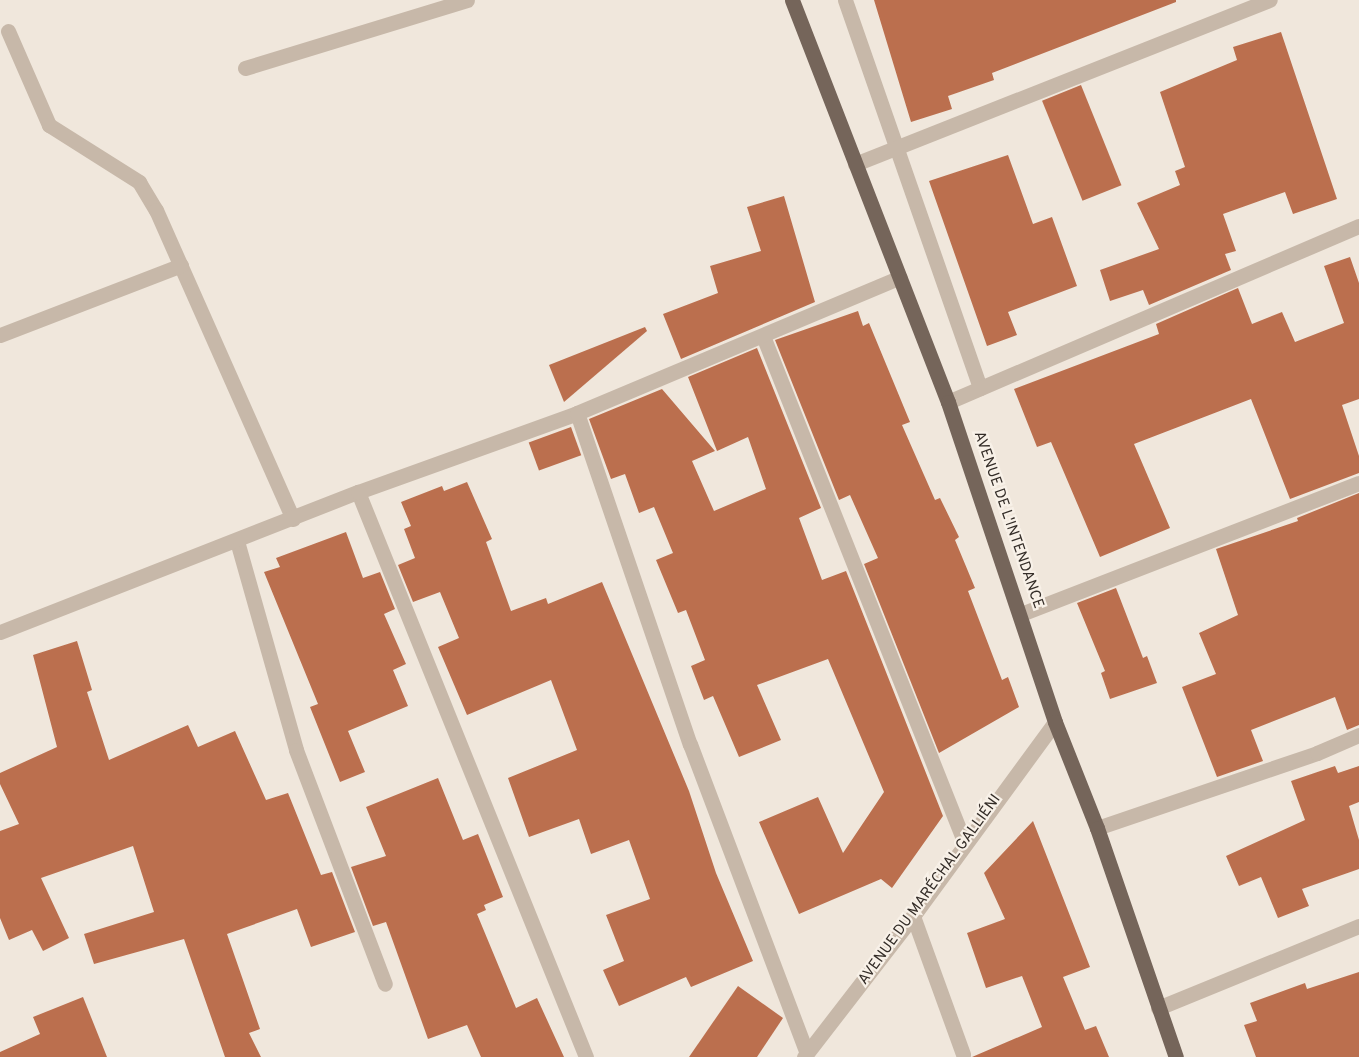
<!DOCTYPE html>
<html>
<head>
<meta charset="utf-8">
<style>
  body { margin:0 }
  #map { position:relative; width:1359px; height:1057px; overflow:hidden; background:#f0e7dc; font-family:Overpass,sans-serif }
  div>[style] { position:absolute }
  .building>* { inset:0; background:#bb6f4e; transform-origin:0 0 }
  .service>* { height:15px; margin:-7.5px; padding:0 7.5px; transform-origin:7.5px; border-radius:7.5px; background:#c7b8a9 }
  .minor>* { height:15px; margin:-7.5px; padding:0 7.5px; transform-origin:7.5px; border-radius:7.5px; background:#c7b8a9 }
  .primary>* { height:15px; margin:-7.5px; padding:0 7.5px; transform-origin:7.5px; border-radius:7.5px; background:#75655a }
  span { translate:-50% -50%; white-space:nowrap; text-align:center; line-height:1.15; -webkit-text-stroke:4.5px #f8f1e8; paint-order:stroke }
  .street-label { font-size:15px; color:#342d28 }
</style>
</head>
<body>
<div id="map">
  <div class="building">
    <div style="clip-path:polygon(874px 0,1176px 0,1176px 2px,992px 73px,994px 80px,948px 96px,952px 109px,911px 122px)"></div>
    <div style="clip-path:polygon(1281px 32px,1337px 199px,1293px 214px,1285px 192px,1223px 214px,1236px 251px,1225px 254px,1231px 270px,1149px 305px,1143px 290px,1110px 301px,1100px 270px,1159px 249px,1137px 203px,1180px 185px,1175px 171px,1185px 167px,1160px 92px,1237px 60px,1233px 47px)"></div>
    <div style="left:1081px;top:85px;width:108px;height:42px;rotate:68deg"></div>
    <div style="clip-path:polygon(1008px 155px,1033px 224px,1052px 217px,1077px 286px,1008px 312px,1017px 335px,987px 346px,929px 181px)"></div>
    <div style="clip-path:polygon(784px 196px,815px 302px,681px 359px,663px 314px,718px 293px,710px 266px,761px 251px,747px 207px)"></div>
    <div style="clip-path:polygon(1350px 257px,1359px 283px,1359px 399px,1342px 405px,1359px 456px,1359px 473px,1290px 499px,1251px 399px,1134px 444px,1170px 528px,1100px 557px,1051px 442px,1037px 447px,1014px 389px,1159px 334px,1156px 324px,1238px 288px,1252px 324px,1282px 312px,1295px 342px,1344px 323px,1324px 266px)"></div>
    <div style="clip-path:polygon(858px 311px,863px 326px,869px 323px,910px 422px,902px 425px,935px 500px,940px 498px,959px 537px,955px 540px,975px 588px,968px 591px,1002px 680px,1008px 677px,1019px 707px,939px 753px,864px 564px,878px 558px,850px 495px,839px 500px,775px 340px)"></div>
    <div style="clip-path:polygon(645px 327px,647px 331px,564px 402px,549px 365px)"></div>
    <div style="clip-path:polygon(757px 348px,821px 508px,799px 518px,822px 580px,846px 571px,943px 816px,892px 888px,881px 879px,799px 914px,759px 822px,818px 797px,843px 853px,884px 792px,828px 659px,757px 685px,781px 740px,739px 757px,713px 696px,704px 700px,691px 666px,705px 660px,686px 610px,678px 613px,656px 560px,673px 553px,654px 507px,639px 513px,625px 474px,611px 479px,589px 419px,662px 389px,715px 451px,692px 461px,714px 511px,766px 489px,748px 437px,717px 451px,688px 377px)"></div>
    <div style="left:571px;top:427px;width:30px;height:45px;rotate:70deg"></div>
    <div style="clip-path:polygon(467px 482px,492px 539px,486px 542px,511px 611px,546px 598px,548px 604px,602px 582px,689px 791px,716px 873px,753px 961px,691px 987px,686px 977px,619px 1006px,603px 970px,624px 961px,606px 915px,650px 899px,629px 840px,591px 854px,579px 819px,529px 837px,508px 778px,577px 750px,551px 680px,467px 715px,438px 647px,459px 638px,440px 592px,413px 602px,398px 565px,415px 558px,404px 529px,411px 526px,401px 502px,442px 486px,444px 491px)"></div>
    <div style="clip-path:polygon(1359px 493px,1359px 725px,1347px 730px,1335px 697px,1251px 730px,1263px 761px,1217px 777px,1182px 687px,1216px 674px,1199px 633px,1238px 615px,1216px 549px,1298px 521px,1297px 518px)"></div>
    <div style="clip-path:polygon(346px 532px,363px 578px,380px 572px,395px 609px,384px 614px,406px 664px,393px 670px,408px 706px,348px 731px,365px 772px,340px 782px,310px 707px,318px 704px,264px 572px,280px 567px,276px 558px)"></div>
    <div style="clip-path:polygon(1116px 588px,1143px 658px,1147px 656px,1157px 683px,1110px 699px,1101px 673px,1105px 671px,1077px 603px)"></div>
    <div style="clip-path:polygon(77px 641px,92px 690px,87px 692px,109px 760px,188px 725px,198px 747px,235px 731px,266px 800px,288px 793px,321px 875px,332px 872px,355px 932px,311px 947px,297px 909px,227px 934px,260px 1029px,249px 1033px,261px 1057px,225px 1057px,184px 939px,94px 964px,84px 934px,154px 912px,133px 846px,41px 878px,69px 938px,43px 951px,32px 930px,9px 940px,0 918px,0 831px,19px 824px,0 784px,0 773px,57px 747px,33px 655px)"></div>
    <div style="clip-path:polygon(1335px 766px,1338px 773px,1359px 766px,1359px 802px,1349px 806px,1359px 840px,1359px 869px,1302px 889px,1309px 906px,1278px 918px,1261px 877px,1239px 886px,1226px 856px,1305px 820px,1291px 781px)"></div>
    <div style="clip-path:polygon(438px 778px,463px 840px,478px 834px,503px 897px,484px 905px,486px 910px,477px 914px,516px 1008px,537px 998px,564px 1057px,481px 1057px,467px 1025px,428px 1039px,386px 922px,373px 926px,351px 867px,386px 856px,366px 807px)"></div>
    <div style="clip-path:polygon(1033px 821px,1090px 967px,1063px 977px,1085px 1030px,1096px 1026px,1109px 1057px,972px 1057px,1042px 1027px,1022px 976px,986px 988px,967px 933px,1005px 919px,984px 873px)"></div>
    <div style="clip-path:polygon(1359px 972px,1359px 1057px,1256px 1057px,1244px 1025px,1257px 1021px,1250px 1003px,1305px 983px,1307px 989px)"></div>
    <div style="clip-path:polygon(738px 986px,783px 1018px,757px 1057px,689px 1057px)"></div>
    <div style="clip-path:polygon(83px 997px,107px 1057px,0 1057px,0 1052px,40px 1034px,33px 1017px)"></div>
  </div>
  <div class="service">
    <div style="left:8px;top:31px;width:103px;rotate:66.4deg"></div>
    <div style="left:49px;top:125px;width:107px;rotate:32.3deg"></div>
    <div style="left:139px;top:182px;width:33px;rotate:59deg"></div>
    <div style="left:156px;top:210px;width:338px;rotate:66.1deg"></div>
    <div style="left:245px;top:68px;width:232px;rotate:-17deg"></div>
    <div style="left:0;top:335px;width:194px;rotate:-21.1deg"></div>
  </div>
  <div class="minor">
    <div style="left:845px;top:0;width:411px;rotate:70.8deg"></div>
    <div style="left:855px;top:164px;width:446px;rotate:-21.6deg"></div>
    <div style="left:763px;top:336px;width:544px;rotate:68.3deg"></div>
    <div style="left:948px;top:402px;width:447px;rotate:-23.2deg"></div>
    <div style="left:577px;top:413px;width:350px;rotate:71.2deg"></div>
    <div style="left:690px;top:744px;width:330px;rotate:69.3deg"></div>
    <div style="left:358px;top:492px;width:609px;rotate:68.02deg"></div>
    <div style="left:237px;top:541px;width:217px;rotate:74.2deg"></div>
    <div style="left:296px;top:750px;width:250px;rotate:69.2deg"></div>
    <div style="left:1021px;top:614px;width:362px;rotate:-21.2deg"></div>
    <div style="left:0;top:632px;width:384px;rotate:-21.4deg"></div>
    <div style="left:358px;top:492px;width:233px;rotate:-19.8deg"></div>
    <div style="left:577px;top:413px;width:350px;rotate:-22.8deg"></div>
    <div style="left:1097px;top:828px;width:232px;rotate:-18.8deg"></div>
    <div style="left:1317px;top:753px;width:46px;rotate:-23.2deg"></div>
    <div style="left:913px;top:916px;width:147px;rotate:70.1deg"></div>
    <div style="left:1158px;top:1008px;width:217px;rotate:-22.2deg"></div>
    <div style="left:804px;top:1057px;width:178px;rotate:-52.3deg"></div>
    <div style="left:913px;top:916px;width:240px;rotate:-53.8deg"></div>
  </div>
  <div class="primary">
    <div style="left:792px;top:0;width:431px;rotate:68.8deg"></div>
    <div style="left:948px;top:402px;width:337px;rotate:71.5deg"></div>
    <div style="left:1055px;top:722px;width:114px;rotate:68.4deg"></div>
    <div style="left:1097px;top:828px;width:242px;rotate:71deg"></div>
  </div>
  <div class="street-label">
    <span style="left:1008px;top:520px;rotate:71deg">AVENUE DE L'INTENDANCE</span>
    <span style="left:930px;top:890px;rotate:-54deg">AVENUE DU MARÉCHAL GALLIÉNI</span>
  </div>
</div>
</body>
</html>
